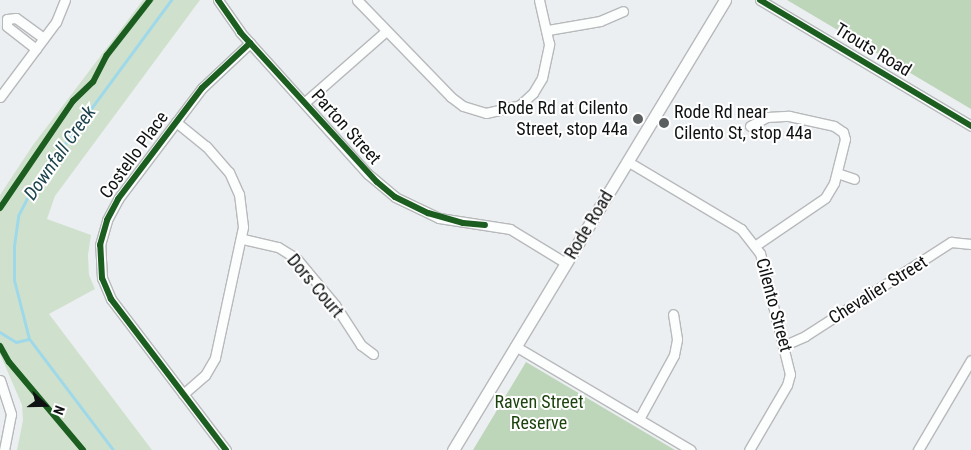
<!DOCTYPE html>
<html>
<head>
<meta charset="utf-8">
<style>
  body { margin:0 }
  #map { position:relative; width:971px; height:450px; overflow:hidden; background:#eceff2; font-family:"Roboto Condensed",sans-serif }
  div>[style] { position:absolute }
  .green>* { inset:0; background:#cfe1cd }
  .forest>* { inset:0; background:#bdd5b9 }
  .stream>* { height:2.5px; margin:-1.25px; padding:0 1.25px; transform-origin:1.25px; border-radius:1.25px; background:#9fd9e9 }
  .roads { filter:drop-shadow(1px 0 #b7b9bb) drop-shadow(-1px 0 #b7b9bb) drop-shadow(0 1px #b7b9bb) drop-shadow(0 -1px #b7b9bb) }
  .minor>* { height:9px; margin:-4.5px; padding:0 4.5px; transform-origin:4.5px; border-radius:4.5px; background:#fcfdfd }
  .major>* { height:11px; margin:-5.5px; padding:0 5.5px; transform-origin:5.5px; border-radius:5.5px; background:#fcfdfd }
  .cycleway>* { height:6px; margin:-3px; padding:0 3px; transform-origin:3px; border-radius:3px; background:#1b5e20 }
  .dots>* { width:14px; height:14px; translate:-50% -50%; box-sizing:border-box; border:2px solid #fff; border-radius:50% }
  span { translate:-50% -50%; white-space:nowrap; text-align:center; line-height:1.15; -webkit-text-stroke:4px #fff; paint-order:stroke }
  .street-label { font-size:18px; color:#0f1112 }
  .poi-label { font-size:18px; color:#0f1112 }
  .right { translate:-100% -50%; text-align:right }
  .left { translate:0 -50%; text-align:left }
  .park-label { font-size:18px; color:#1c430d }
  .water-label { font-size:19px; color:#1c424c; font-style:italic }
  .north { position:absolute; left:20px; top:380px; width:50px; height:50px; -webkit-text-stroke:4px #fff; paint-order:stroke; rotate:111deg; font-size:14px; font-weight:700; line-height:20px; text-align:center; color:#0f1112 }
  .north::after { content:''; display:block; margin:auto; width:18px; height:22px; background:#0f1112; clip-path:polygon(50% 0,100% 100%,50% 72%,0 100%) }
</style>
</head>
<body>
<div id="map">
  <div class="green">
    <div style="clip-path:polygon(143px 0,200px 0,55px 196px,47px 219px,91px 235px,88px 255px,89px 275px,95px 289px,49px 314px,152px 450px,17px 450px,23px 420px,22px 405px,0 354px,0 195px,33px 145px)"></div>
  </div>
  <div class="forest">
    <div style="clip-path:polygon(787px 0,971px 0,971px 109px)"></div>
    <div style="clip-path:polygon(526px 362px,675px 450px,473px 450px)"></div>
  </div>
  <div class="stream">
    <div style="left:0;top:332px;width:19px;rotate:32deg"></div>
    <div style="left:16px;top:342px;width:13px;rotate:-13deg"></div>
    <div style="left:113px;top:450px;width:139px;rotate:-127.1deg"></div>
    <div style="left:29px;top:339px;width:61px;rotate:-104.3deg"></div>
    <div style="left:14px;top:280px;width:34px;rotate:-90deg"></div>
    <div style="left:14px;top:246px;width:30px;rotate:-82deg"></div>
    <div style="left:18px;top:216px;width:29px;rotate:-63deg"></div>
    <div style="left:31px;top:190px;width:236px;rotate:-53.6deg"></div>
  </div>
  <div class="roads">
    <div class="minor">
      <div style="left:218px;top:0;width:39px;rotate:55deg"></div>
      <div style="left:240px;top:32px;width:191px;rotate:48deg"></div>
      <div style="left:368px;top:174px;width:35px;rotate:40deg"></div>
      <div style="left:395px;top:197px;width:49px;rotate:25.5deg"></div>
      <div style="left:439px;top:218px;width:72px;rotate:8.8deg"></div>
      <div style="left:510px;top:229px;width:66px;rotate:31.3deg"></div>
      <div style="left:357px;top:0;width:135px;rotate:45.9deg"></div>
      <div style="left:451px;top:97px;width:15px;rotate:37deg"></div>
      <div style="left:463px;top:106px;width:24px;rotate:17deg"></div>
      <div style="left:486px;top:113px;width:35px;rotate:-13deg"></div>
      <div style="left:520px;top:105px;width:18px;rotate:-43deg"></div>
      <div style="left:533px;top:93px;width:17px;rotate:-59deg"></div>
      <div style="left:542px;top:78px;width:35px;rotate:-78deg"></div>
      <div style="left:549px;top:44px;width:45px;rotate:-102.8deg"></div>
      <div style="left:760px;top:0;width:246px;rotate:30.8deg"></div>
      <div style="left:548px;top:30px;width:53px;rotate:-9.8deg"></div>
      <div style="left:600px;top:21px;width:25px;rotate:-23deg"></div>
      <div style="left:36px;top:49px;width:37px;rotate:-142deg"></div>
      <div style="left:7px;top:26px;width:7px;rotate:-90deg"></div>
      <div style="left:7px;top:19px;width:9px;rotate:-6deg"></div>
      <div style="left:16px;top:18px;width:34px;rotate:36deg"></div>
      <div style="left:0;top:97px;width:94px;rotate:-53.3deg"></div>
      <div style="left:56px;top:22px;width:24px;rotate:-68deg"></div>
      <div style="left:304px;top:103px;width:109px;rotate:-41.3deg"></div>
      <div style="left:176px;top:122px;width:38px;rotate:39deg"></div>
      <div style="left:206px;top:146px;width:35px;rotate:49deg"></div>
      <div style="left:229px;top:172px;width:24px;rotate:66deg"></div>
      <div style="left:239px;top:194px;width:33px;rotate:83deg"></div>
      <div style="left:243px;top:227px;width:134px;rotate:102.1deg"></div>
      <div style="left:215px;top:358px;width:20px;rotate:120deg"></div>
      <div style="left:205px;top:375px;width:29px;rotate:139deg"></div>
      <div style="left:750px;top:126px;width:19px;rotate:-28deg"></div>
      <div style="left:767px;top:117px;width:22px;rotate:-3deg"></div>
      <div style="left:789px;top:116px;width:46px;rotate:12.5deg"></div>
      <div style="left:834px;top:126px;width:11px;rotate:34deg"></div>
      <div style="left:843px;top:132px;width:7px;rotate:74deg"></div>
      <div style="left:845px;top:139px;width:45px;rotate:104deg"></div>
      <div style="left:834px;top:183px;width:17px;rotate:121deg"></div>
      <div style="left:825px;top:198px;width:83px;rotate:145.7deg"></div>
      <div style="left:627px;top:161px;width:133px;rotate:30.8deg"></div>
      <div style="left:741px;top:229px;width:31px;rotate:52deg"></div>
      <div style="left:760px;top:253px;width:125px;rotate:76.1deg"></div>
      <div style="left:790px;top:374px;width:11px;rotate:105deg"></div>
      <div style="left:787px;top:385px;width:75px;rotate:120.3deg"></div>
      <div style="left:837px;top:173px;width:18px;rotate:19deg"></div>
      <div style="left:243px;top:239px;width:36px;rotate:13deg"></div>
      <div style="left:278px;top:247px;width:22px;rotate:32deg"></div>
      <div style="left:297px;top:259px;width:60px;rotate:50.4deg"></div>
      <div style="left:335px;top:305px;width:48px;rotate:57deg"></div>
      <div style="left:361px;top:345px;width:15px;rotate:37deg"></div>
      <div style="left:785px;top:345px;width:22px;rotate:-24deg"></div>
      <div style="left:805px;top:336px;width:174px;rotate:-32.8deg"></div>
      <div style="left:951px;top:242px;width:20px;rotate:6deg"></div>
      <div style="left:515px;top:346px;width:204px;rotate:30.6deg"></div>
      <div style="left:0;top:380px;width:36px;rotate:72deg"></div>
      <div style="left:11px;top:414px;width:37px;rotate:101deg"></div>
      <div style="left:639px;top:419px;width:73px;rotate:-61.3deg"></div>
      <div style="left:674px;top:355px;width:16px;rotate:-79deg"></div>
      <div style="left:677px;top:339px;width:25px;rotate:-99deg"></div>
      <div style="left:226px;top:450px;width:190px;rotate:-127.3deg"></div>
      <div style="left:111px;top:299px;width:23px;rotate:-113deg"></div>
      <div style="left:102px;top:278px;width:33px;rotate:-93deg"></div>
      <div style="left:100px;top:245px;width:26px;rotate:-74deg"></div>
      <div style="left:107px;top:220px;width:24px;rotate:-62deg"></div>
      <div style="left:118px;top:199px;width:139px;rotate:-52.9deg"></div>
      <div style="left:202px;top:88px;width:66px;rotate:-43.2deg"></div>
      <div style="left:918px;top:450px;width:104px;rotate:-59.5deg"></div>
    </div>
    <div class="major">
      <div style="left:453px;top:450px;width:526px;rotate:-58.85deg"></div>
    </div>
  </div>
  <div class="cycleway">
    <div style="left:218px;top:0;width:39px;rotate:55deg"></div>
    <div style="left:240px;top:32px;width:203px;rotate:47.6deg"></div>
    <div style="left:377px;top:182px;width:23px;rotate:40deg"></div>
    <div style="left:395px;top:197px;width:37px;rotate:26deg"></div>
    <div style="left:428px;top:213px;width:36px;rotate:16deg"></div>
    <div style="left:463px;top:223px;width:22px;rotate:5deg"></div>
    <div style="left:760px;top:0;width:246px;rotate:30.8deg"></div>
    <div style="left:0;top:208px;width:130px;rotate:-55.7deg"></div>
    <div style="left:73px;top:101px;width:28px;rotate:-44deg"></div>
    <div style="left:93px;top:82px;width:30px;rotate:-63deg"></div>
    <div style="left:107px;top:55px;width:70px;rotate:-52deg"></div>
    <div style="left:0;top:346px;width:18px;rotate:61deg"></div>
    <div style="left:9px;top:362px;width:115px;rotate:49.9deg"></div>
    <div style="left:226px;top:450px;width:190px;rotate:-127.3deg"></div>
    <div style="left:111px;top:299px;width:23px;rotate:-113deg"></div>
    <div style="left:102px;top:278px;width:33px;rotate:-93deg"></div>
    <div style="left:100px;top:245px;width:26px;rotate:-74deg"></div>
    <div style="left:107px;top:220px;width:24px;rotate:-62deg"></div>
    <div style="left:118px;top:199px;width:139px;rotate:-52.9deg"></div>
    <div style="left:202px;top:88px;width:66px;rotate:-43.2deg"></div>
  </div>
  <div class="dots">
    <div style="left:638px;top:119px;background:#5c5f60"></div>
    <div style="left:664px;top:123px;background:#5c5f60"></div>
  </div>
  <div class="street-label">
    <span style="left:873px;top:50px;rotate:31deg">Trouts Road</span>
    <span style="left:346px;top:127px;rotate:48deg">Parton Street</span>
    <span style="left:134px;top:155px;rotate:-54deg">Costello Place</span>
    <span style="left:589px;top:225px;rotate:-59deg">Rode Road</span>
    <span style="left:315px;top:286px;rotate:50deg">Dors Court</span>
    <span style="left:878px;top:290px;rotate:-32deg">Chevalier Street</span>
    <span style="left:774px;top:305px;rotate:75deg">Cilento Street</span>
  </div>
  <div class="poi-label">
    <span class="right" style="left:628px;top:119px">Rode Rd at Cilento<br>Street, stop 44a</span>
    <span class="left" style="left:674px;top:123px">Rode Rd near<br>Cilento St, stop 44a</span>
  </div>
  <div class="park-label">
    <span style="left:539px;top:413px">Raven Street<br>Reserve</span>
  </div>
  <div class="water-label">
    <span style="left:60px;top:153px;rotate:-55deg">Downfall Creek</span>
  </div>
  <div class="north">N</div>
</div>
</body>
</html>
